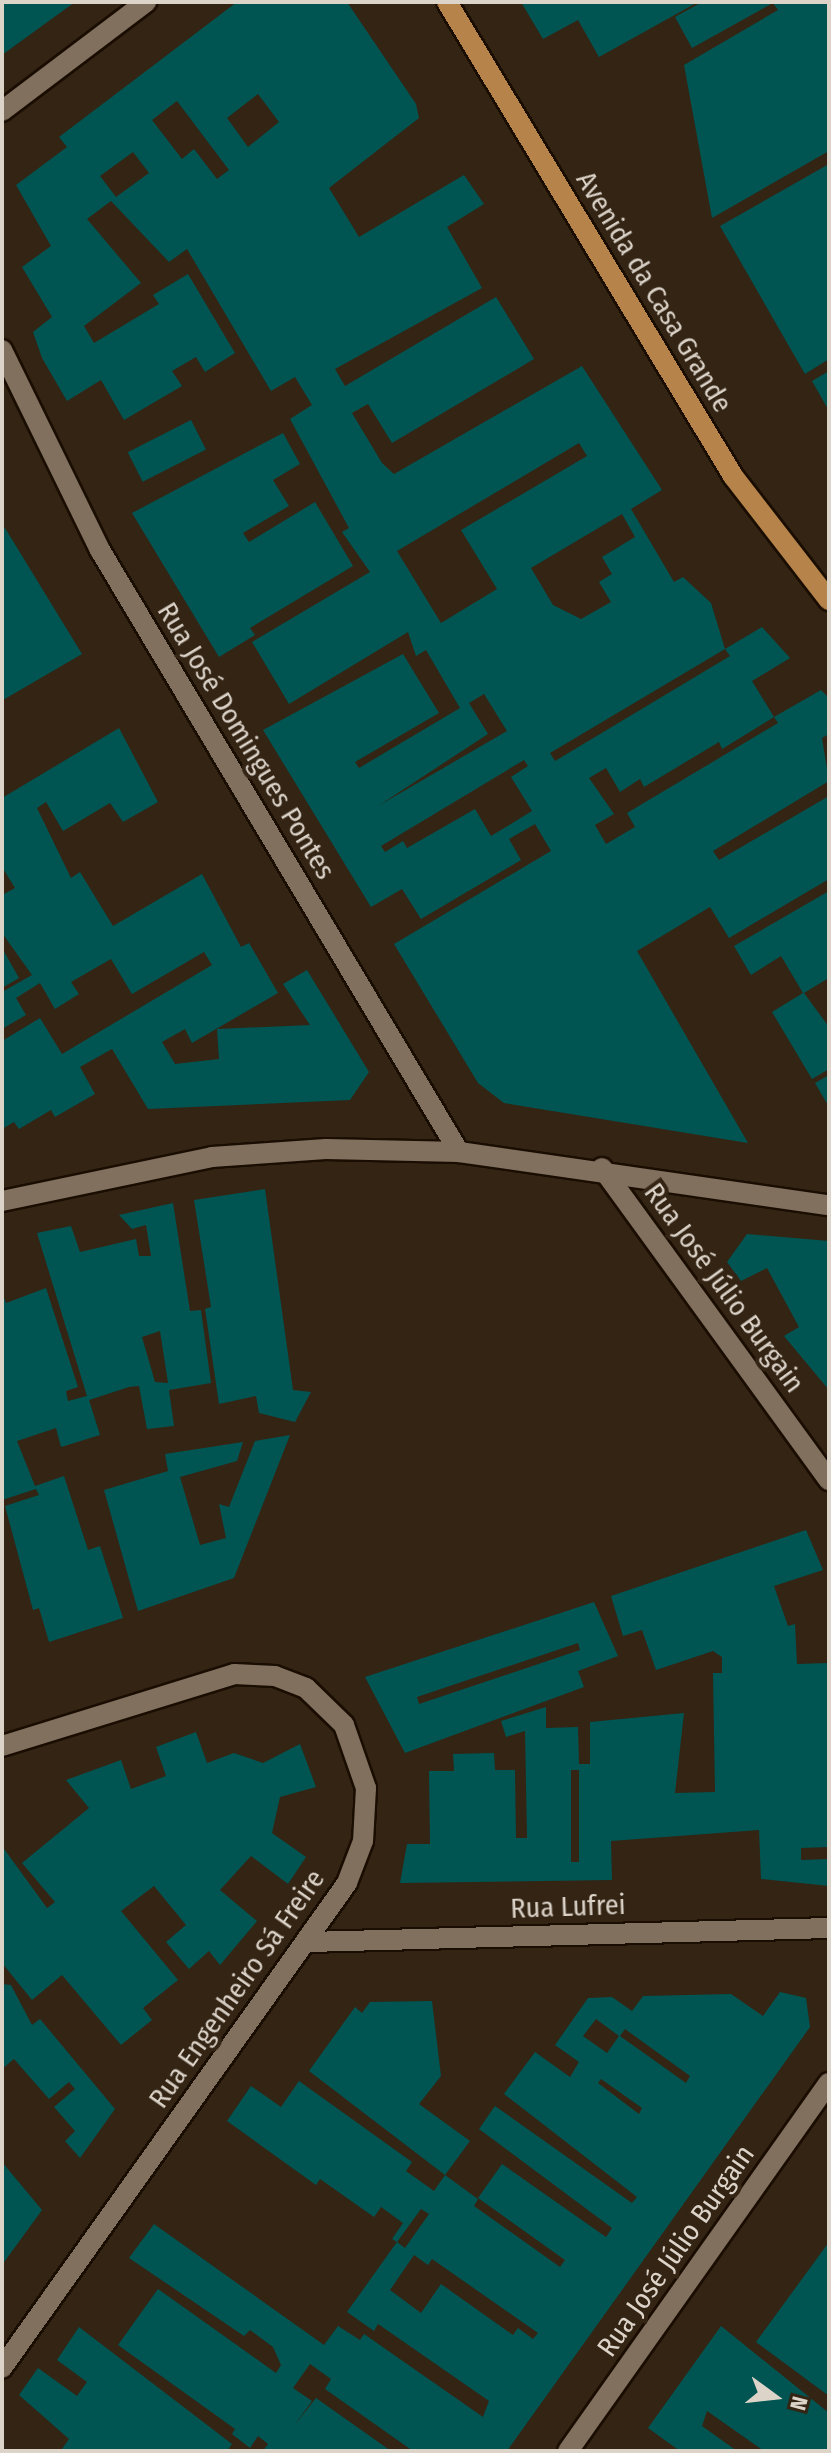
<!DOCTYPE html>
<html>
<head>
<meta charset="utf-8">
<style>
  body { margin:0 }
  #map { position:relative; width:831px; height:2453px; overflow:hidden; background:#332414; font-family:"Fira Sans Condensed",sans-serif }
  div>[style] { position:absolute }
  .building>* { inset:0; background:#005552; transform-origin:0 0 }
  .roads { filter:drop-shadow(2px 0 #1a0d01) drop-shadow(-2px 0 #1a0d01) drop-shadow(0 2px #1a0d01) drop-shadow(0 -2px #1a0d01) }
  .minor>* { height:20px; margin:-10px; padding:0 10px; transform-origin:10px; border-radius:10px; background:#81705e }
  .major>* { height:20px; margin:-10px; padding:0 10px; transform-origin:10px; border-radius:10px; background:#b6844a }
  span { translate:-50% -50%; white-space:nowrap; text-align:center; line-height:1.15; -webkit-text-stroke:8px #332414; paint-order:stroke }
  .street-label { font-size:28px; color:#dcd3c9 }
  .frame { position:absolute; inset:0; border:4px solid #dcd3c9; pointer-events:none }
  .north { position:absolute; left:735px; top:2357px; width:80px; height:80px; -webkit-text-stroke:6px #332414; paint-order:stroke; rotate:105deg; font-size:22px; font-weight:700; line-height:32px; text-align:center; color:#dcd3c9 }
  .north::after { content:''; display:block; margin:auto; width:28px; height:36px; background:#dcd3c9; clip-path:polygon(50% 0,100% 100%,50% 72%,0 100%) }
</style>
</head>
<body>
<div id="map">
  <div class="building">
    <div style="clip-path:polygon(2px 2px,75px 2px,2px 55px)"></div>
    <div style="clip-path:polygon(evenodd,237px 2px,347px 2px,416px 104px,419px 118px,329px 188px,359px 237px,464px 175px,484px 204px,447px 227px,482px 288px,335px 369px,345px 386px,496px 297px,534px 359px,392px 443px,368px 404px,352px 413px,382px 463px,394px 474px,582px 366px,662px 490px,631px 509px,674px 582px,683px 577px,711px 603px,725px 649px,762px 627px,790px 658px,752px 681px,774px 717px,722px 749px,719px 742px,644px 787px,640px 779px,620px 792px,606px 768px,589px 778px,614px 814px,595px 825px,606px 844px,635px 827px,627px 813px,778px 723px,774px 717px,821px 690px,829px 698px,829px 734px,822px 738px,829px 781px,713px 851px,719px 860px,829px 796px,829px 879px,729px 938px,710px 907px,637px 951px,748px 1143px,504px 1103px,478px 1083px,394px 944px,551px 851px,535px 824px,509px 839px,521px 860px,421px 919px,402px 889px,371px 907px,263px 730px,403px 654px,439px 713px,355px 762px,359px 768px,460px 708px,426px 650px,416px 656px,408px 632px,289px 704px,252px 642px,370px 572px,342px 532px,349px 528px,290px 419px,312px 405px,295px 377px,271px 391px,187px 249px,169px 262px,111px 201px,87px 219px,141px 283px,84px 326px,94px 343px,159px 304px,153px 295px,188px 274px,235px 353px,205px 372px,196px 357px,172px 371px,182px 386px,124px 420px,101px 380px,67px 401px,42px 358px,33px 332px,52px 317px,22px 267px,51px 246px,16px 185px,67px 147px,59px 137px,237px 2px,258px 94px,279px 122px,248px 147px,227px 118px,258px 94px,237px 2px,177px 101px,229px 170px,217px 179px,194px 149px,182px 159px,152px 120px,177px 101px,237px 2px,133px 152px,149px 173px,116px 197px,100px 176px,133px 152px,237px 2px,579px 443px,587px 456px,461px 530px,497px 589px,441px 623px,397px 551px,579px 443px,237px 2px,622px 514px,635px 537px,602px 557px,612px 574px,599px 582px,611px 602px,581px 619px,553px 605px,531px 568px,622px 514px,237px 2px,725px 649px,730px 656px,555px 761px,550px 753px,725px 649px,237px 2px,484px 694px,507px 731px,378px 806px,488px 734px,469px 703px,484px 694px,237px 2px,524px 760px,528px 766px,511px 777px,532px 811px,491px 836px,475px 809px,407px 848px,403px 841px,385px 852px,381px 846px,524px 760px)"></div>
    <div style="clip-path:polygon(521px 2px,698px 2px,599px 57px,578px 20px,543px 39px)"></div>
    <div style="clip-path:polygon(702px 2px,829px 2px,829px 151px,712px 218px,684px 65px,778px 10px,773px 3px,692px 48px,675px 17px)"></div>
    <div style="clip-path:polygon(829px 164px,829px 359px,805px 374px,720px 226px)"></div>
    <div style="clip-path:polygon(829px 371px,829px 411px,812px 381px)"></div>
    <div style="left:191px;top:420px;width:33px;height:71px;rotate:63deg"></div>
    <div style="clip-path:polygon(283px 433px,300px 464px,273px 480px,289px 506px,243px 533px,249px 542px,315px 502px,353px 566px,250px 628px,255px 635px,219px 657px,132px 513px)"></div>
    <div style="clip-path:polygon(5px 528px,82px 654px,3px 700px,2px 530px)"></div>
    <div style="clip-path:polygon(119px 728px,158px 802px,123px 822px,110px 803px,63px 831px,46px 802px,37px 808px,71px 878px,80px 872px,113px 926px,202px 874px,241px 947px,249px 943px,278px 993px,192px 1043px,185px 1029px,162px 1042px,175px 1064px,219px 1059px,217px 1029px,310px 1025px,283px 984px,307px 970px,369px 1072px,350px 1100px,148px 1109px,112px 1049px,80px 1067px,95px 1094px,55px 1117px,51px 1110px,19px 1129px,14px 1122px,2px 1129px,2px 1041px,40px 1018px,62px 1054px,212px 965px,204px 952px,132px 994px,111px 959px,71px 982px,79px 994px,55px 1009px,40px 983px,16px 998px,26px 1015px,2px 1029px,2px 992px,32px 975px,2px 933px,2px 895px,15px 888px,2px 867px,2px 798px)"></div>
    <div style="clip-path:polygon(829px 891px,827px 979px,804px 993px,829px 1027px,829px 1069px,812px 1079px,772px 1012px,803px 993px,781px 956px,751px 975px,734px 946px)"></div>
    <div style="clip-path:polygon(2px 948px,19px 978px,2px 988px)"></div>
    <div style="clip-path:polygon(829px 1075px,829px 1107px,815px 1083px)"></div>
    <div style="clip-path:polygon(265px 1189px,293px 1390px,311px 1392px,295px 1422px,259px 1413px,256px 1396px,219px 1404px,205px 1309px,211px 1307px,194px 1200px)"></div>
    <div style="clip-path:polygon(evenodd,173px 1203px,190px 1311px,201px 1310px,211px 1383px,169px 1390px,174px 1426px,147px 1429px,139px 1386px,129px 1387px,89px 1400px,100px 1435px,61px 1447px,56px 1428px,17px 1441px,35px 1486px,64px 1476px,88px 1550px,100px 1546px,123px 1618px,49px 1642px,39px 1608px,33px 1610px,5px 1506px,39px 1495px,36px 1489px,2px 1500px,2px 1292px,6px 1303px,46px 1288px,78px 1387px,66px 1391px,68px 1401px,87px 1396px,37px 1233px,71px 1226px,80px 1252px,136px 1239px,139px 1256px,151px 1256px,146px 1225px,132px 1229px,119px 1215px,173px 1203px,160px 1331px,168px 1383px,155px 1382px,142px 1337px,160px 1331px)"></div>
    <div style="clip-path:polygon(747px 1234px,829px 1241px,829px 1390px,784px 1336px,799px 1327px,767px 1268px,741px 1281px,727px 1262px)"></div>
    <div style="clip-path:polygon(290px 1435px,234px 1578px,138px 1611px,104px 1490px,168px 1471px,165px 1454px,243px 1442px,237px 1461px,180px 1477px,200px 1545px,226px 1538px,219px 1504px,229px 1507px,255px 1441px)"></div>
    <div style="clip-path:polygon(evenodd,806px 1530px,823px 1570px,774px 1586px,788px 1626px,795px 1624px,797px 1664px,828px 1663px,829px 1847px,801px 1848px,801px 1860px,829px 1859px,829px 1886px,761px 1879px,759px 1830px,611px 1841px,612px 1880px,400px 1883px,407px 1844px,430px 1844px,429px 1771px,454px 1771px,453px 1754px,494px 1753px,495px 1770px,515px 1770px,516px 1838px,527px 1838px,525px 1731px,506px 1737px,501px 1721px,546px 1707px,546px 1728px,578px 1727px,579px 1764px,590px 1764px,590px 1722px,684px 1713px,675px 1793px,715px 1792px,713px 1673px,722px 1673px,722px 1657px,713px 1651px,656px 1670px,642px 1630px,623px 1636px,611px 1596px,806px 1530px,571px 1770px,579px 1770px,579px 1862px,571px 1862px,571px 1770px)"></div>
    <div style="clip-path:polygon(evenodd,594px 1602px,618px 1656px,578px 1671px,584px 1687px,405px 1753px,365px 1677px,594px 1602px,578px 1643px,580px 1650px,419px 1704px,417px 1697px,578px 1643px)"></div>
    <div style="clip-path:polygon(196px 1732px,207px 1763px,234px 1753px,263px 1763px,300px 1744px,316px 1787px,280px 1797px,272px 1833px,306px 1857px,288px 1884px,251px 1856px,220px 1890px,257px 1921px,220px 1965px,209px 1951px,189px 1969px,166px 1942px,186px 1925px,154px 1886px,121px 1911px,178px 1980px,143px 2008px,152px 2020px,121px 2045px,62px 1975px,32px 2000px,2px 1963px,2px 1846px,47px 1908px,55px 1902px,22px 1863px,89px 1808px,66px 1780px,121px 1760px,131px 1789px,166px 1776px,156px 1747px)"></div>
    <div style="clip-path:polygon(2px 1984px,11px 1985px,32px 2025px,40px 2019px,115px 2109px,80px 2158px,65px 2141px,75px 2131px,54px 2107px,75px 2089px,69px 2082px,49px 2099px,14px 2059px,2px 2069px)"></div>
    <div style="clip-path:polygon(evenodd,780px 1992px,806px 1998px,810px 2027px,507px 2451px,413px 2451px,325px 2389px,331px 2379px,310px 2364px,293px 2388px,312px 2401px,293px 2427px,316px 2398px,391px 2451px,263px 2451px,268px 2444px,258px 2436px,250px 2448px,232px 2434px,235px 2429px,118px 2345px,158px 2289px,276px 2373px,281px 2365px,273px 2347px,250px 2330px,244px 2336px,129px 2258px,154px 2224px,324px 2345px,338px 2326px,360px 2340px,364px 2334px,483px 2417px,489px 2401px,378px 2324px,374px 2331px,347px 2312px,397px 2242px,392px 2239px,403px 2223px,381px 2207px,374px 2217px,320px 2179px,316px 2185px,227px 2121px,251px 2086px,281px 2107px,299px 2081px,412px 2162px,406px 2171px,434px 2191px,445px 2175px,478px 2199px,474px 2206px,560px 2267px,565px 2260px,478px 2198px,502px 2164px,606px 2237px,612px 2228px,479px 2129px,495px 2106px,632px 2203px,637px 2197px,504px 2094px,535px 2052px,570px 2077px,579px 2062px,555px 2045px,588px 1998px,612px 1997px,632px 2011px,643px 1996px,731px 1994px,763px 2016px,780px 1992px,596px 2019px,619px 2036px,607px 2053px,583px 2036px,596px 2019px,780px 1992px,625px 2029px,690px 2076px,686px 2083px,620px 2036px,625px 2029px,780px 1992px,601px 2079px,642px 2108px,639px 2114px,598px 2083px,601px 2079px,780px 1992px,421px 2209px,429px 2214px,405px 2248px,397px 2242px,421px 2209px,780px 1992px,414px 2255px,428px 2265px,432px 2259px,538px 2333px,533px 2339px,518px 2328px,513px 2335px,441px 2284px,421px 2313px,390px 2290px,414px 2255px)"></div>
    <div style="clip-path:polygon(432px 2001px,441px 2076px,419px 2104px,470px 2141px,445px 2175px,309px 2071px,355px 2007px,362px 2013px,370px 2002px)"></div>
    <div style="clip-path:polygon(2px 2162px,42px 2210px,2px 2265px)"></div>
    <div style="clip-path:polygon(829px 2242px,829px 2396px,756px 2342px)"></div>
    <div style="clip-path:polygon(721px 2326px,829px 2413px,829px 2451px,764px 2451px,707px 2411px,702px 2426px,737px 2451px,680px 2451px,648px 2428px)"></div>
    <div style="clip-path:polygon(79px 2327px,232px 2444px,227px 2451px,62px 2449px,69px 2439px,19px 2395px,38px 2368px,77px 2396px,87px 2382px,57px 2360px)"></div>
  </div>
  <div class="roads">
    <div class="minor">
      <div style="left:2px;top:111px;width:181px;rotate:-37.1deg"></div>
      <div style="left:2px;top:350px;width:223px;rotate:63.9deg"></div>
      <div style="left:100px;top:550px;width:701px;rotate:59.19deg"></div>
      <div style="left:602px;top:1168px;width:386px;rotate:54deg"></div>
      <div style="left:2px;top:1201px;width:215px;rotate:-11.8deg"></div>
      <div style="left:212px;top:1157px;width:114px;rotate:-4deg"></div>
      <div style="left:326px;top:1149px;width:133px;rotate:1.3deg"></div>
      <div style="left:459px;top:1152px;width:374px;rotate:8.2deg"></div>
      <div style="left:2px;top:1746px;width:243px;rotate:-17.2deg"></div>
      <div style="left:234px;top:1674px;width:41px;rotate:2.8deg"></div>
      <div style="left:275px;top:1676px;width:33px;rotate:21deg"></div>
      <div style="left:306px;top:1688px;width:53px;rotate:44.2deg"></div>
      <div style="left:344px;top:1725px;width:67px;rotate:70.8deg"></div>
      <div style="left:366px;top:1788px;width:53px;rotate:93.2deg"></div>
      <div style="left:363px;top:1841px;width:45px;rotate:110.9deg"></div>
      <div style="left:347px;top:1883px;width:595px;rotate:125.43deg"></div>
      <div style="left:309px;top:1942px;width:520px;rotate:-1.54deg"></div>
      <div style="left:568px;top:2451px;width:451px;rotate:-54.7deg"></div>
    </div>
    <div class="major">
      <div style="left:447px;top:2px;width:554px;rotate:58.89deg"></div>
      <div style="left:733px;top:476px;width:157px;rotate:52.3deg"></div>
    </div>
  </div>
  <div class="street-label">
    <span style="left:654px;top:292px;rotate:59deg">Avenida da Casa Grande</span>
    <span style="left:246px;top:741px;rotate:59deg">Rua José Domingues Pontes</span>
    <span style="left:724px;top:1288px;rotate:54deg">Rua José Júlio Burgain</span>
    <span style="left:568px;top:1907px;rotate:-2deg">Rua Lufrei</span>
    <span style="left:237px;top:1989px;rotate:-55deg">Rua Engenheiro Sá Freire</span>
    <span style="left:676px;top:2251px;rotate:-55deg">Rua José Júlio Burgain</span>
  </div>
  <div class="frame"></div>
  <div class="north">N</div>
</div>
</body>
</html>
